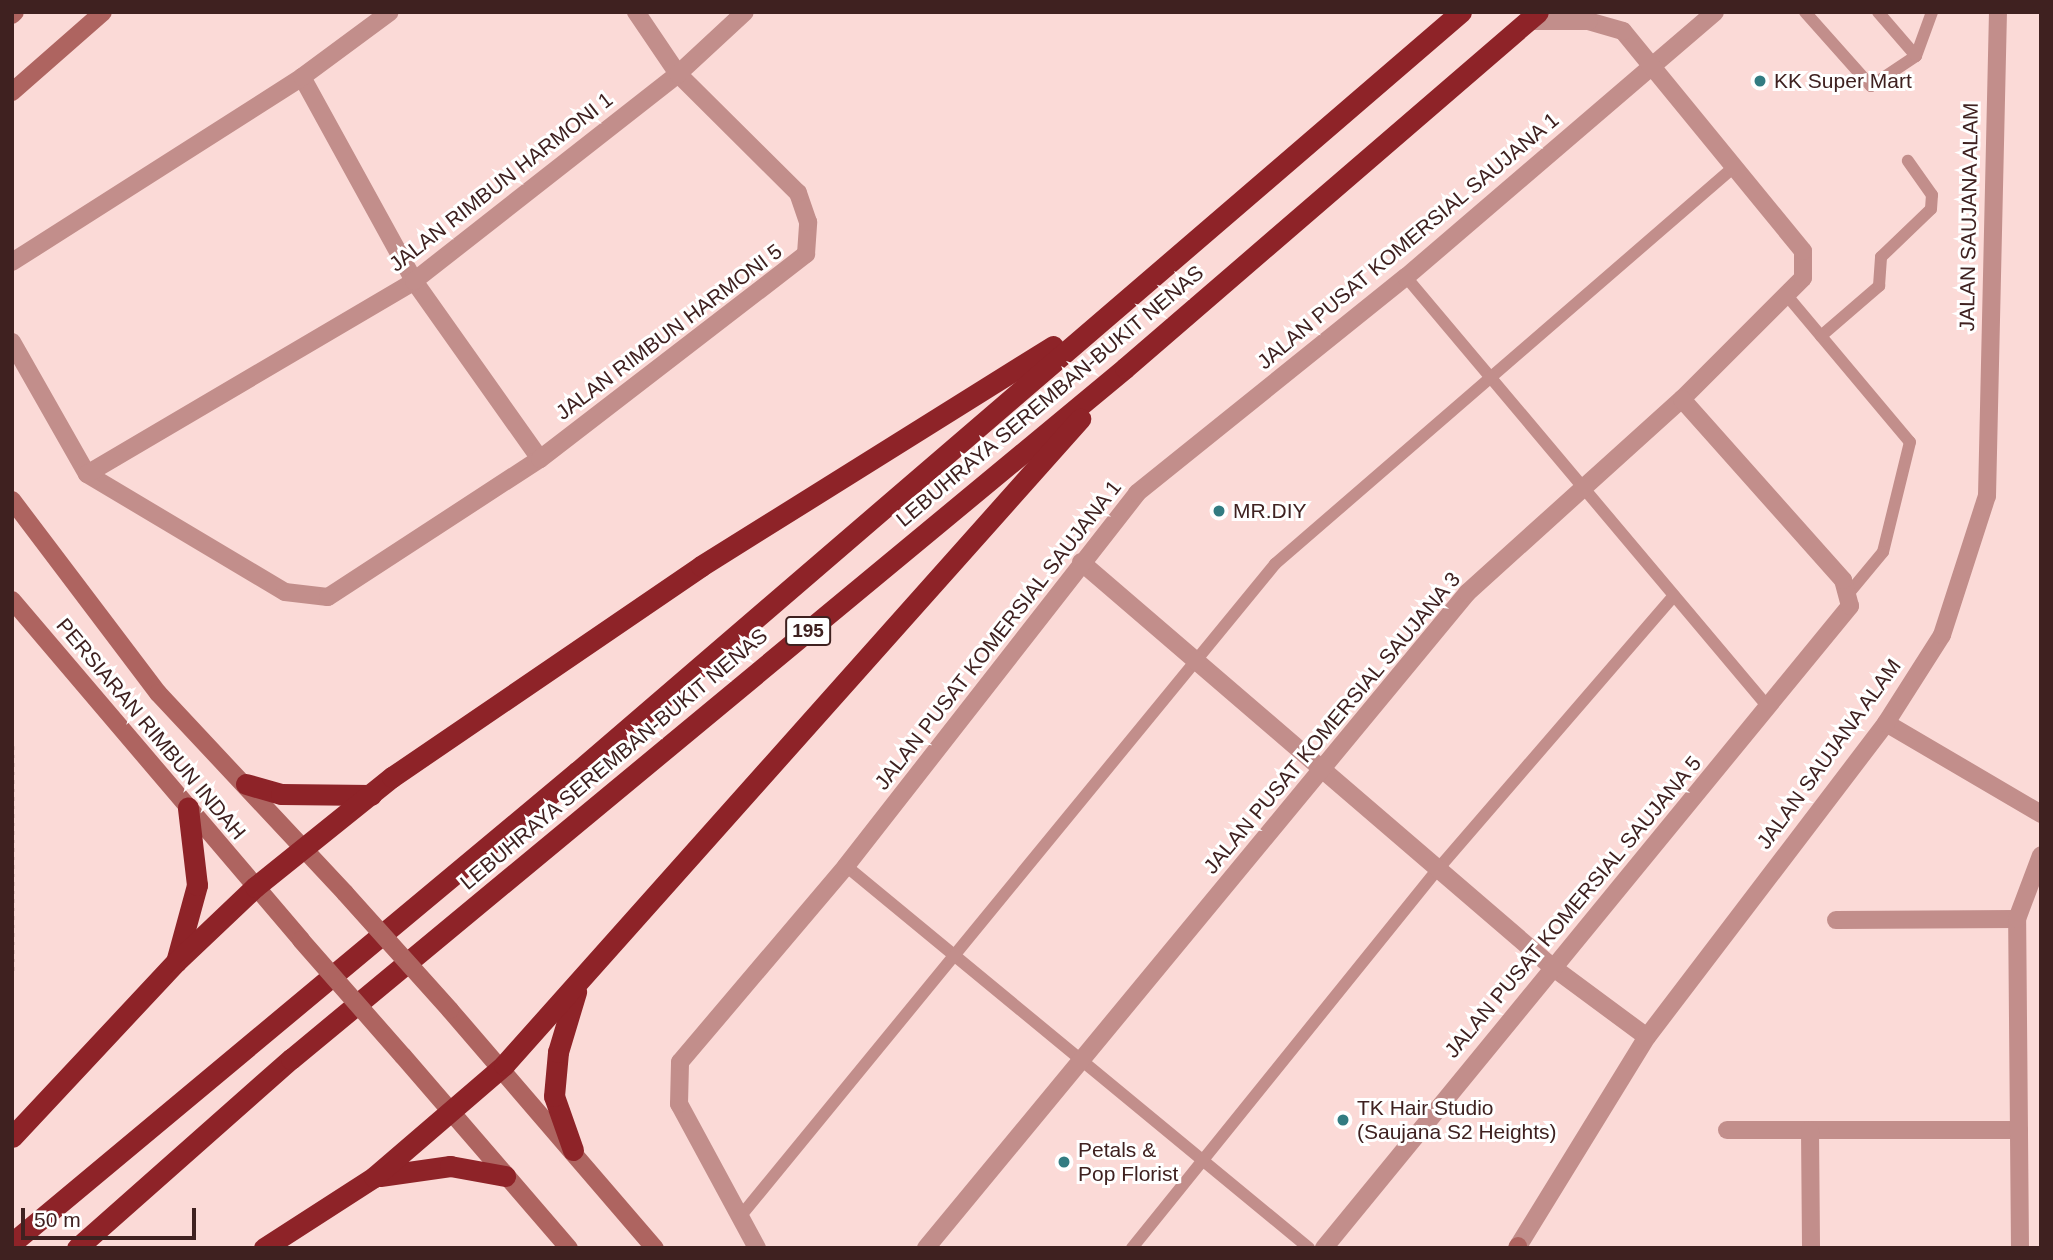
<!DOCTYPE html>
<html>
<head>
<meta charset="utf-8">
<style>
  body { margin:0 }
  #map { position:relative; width:2053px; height:1260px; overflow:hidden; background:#fbdad7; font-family:Arial,sans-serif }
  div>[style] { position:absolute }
  .path>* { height:4.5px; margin-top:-2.25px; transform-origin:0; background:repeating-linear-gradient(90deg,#ab8b89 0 3.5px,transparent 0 8.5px) }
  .lane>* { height:12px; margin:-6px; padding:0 6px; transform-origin:6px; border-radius:6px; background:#c28e8b }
  .street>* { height:18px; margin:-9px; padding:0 9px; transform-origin:9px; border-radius:9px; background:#c28e8b }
  .secondary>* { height:18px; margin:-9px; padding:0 9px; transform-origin:9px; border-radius:9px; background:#ae6460 }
  .highway>* { height:21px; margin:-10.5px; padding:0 10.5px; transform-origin:10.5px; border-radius:10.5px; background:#8e2328 }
  .secondary-bridge>* { height:18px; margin:-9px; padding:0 9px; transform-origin:9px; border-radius:9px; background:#ae6460 }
  .dots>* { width:19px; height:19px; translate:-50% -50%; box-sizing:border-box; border:4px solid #fff; border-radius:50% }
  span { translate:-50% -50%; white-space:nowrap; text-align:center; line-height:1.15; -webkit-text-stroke:6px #fff; paint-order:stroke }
  .shield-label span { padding:2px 5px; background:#fff; border:2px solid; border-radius:5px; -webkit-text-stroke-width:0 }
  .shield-label { font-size:19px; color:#3f2120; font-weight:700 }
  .poi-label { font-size:21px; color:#3f2120 }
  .left { translate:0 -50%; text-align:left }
  .street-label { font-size:21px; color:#3f2120 }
  .frame { position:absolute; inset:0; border:14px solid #3f2120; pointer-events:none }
  .scale { position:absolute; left:21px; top:1208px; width:175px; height:32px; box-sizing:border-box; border:4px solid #3f2120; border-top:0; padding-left:9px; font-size:21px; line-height:24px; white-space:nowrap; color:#3f2120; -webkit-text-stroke:5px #fff; paint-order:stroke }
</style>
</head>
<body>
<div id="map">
  <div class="path">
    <div style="left:12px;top:746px;width:229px;rotate:90deg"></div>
  </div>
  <div class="lane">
    <div style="left:1805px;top:12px;width:99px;rotate:48.3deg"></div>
    <div style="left:1871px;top:86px;width:54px;rotate:-33.7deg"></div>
    <div style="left:1916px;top:56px;width:47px;rotate:-70deg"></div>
    <div style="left:1878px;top:12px;width:58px;rotate:49.2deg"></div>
    <div style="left:1406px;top:277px;width:562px;rotate:49.91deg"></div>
    <div style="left:1789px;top:298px;width:188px;rotate:50deg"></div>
    <div style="left:1910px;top:442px;width:113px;rotate:103.8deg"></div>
    <div style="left:1883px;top:552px;width:53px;rotate:129.7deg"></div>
    <div style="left:1821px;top:336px;width:77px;rotate:-40.8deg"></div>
    <div style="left:1879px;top:286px;width:29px;rotate:-86deg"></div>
    <div style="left:1881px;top:257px;width:69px;rotate:-43.8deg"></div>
    <div style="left:1931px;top:209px;width:14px;rotate:-86deg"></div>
    <div style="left:1932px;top:195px;width:42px;rotate:-125.2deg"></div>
    <div style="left:846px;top:866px;width:600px;rotate:39.52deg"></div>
    <div style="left:739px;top:1218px;width:846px;rotate:-50.66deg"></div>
    <div style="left:1275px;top:564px;width:607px;rotate:-40.86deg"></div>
    <div style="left:1132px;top:1248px;width:487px;rotate:-51.1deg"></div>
    <div style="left:1438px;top:869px;width:361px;rotate:-49.2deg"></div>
  </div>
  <div class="street">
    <div style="left:302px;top:77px;width:233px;rotate:61.2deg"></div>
    <div style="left:414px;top:281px;width:218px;rotate:54.7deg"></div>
    <div style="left:12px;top:262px;width:344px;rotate:-32.5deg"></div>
    <div style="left:302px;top:77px;width:109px;rotate:-36.5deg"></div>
    <div style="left:12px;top:342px;width:152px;rotate:60.4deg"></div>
    <div style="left:87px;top:474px;width:230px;rotate:30.8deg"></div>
    <div style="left:285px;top:592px;width:43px;rotate:6.6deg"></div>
    <div style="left:328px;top:597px;width:253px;rotate:-33.1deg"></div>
    <div style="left:540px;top:459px;width:336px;rotate:-37.6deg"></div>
    <div style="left:806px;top:254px;width:32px;rotate:-86deg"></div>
    <div style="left:808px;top:222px;width:31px;rotate:-109deg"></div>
    <div style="left:798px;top:193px;width:169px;rotate:-135.2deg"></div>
    <div style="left:678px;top:74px;width:75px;rotate:-124.1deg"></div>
    <div style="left:87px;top:474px;width:380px;rotate:-30.5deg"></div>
    <div style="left:414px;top:281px;width:335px;rotate:-38.1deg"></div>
    <div style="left:678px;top:74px;width:91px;rotate:-42.8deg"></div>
    <div style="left:1081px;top:562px;width:620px;rotate:40.68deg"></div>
    <div style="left:1551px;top:966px;width:119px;rotate:36.5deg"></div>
    <div style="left:1886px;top:723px;width:180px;rotate:30.4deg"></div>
    <div style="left:1836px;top:920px;width:181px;rotate:-0.3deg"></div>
    <div style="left:1727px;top:1130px;width:292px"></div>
    <div style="left:1810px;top:1130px;width:118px;rotate:89.5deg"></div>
    <div style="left:757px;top:1248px;width:164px;rotate:-118.4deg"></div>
    <div style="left:679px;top:1104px;width:42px;rotate:-88.6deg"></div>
    <div style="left:680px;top:1062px;width:257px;rotate:-49.7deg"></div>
    <div style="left:846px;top:866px;width:473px;rotate:-52deg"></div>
    <div style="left:1137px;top:493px;width:345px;rotate:-38.8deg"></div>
    <div style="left:1406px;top:277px;width:407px;rotate:-40.6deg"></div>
    <div style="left:926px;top:1248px;width:850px;rotate:-50.44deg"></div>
    <div style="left:1467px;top:593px;width:290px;rotate:-42.1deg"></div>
    <div style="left:1682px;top:399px;width:171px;rotate:-45deg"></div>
    <div style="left:1803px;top:278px;width:27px;rotate:-90deg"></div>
    <div style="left:1803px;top:251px;width:284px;rotate:-129.3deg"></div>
    <div style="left:1623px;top:31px;width:35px;rotate:-164deg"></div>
    <div style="left:1589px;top:21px;width:62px;rotate:180deg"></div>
    <div style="left:1324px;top:1248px;width:830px;rotate:-50.67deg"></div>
    <div style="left:1850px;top:606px;width:27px;rotate:-105deg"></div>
    <div style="left:1843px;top:580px;width:242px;rotate:-131.7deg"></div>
    <div style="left:1517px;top:1248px;width:248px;rotate:-58.4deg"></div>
    <div style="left:1647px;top:1037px;width:395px;rotate:-52.7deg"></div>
    <div style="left:1886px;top:723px;width:104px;rotate:-57.5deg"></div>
    <div style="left:1942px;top:635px;width:146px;rotate:-72.1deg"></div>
    <div style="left:1987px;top:496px;width:484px;rotate:-88.7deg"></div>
    <div style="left:2020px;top:1248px;width:329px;rotate:-90.5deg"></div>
    <div style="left:2017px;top:919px;width:68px;rotate:-69.4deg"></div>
  </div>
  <div class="secondary">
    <div style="left:12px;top:15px;width:4px;rotate:-45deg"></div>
    <div style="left:12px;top:92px;width:121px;rotate:-41.3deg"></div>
    <div style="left:12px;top:500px;width:242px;rotate:52.9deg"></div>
    <div style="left:158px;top:693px;width:274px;rotate:46.9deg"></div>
    <div style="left:12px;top:600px;width:446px;rotate:49.6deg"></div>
    <div style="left:450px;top:1010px;width:314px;rotate:49.3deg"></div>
    <div style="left:403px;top:1056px;width:254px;rotate:49.2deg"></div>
    <div style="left:1518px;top:1248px;width:2px;rotate:-90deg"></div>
  </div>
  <div class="highway">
    <div style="left:246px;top:784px;width:36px;rotate:16deg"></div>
    <div style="left:281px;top:794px;width:90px;rotate:0.6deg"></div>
    <div style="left:176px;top:962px;width:80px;rotate:-74.7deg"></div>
    <div style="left:197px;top:885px;width:78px;rotate:-96.7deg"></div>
    <div style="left:12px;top:1137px;width:240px;rotate:-46.9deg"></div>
    <div style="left:176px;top:962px;width:109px;rotate:-43.5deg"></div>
    <div style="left:255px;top:887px;width:176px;rotate:-38.8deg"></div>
    <div style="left:392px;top:777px;width:374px;rotate:-34.3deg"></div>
    <div style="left:701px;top:566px;width:415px;rotate:-32deg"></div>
    <div style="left:573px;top:1150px;width:57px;rotate:-109.4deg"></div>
    <div style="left:554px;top:1096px;width:44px;rotate:-84.8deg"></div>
    <div style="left:558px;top:1052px;width:63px;rotate:-73.3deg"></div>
    <div style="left:380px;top:1176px;width:71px;rotate:-8.1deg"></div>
    <div style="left:450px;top:1166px;width:56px;rotate:10.3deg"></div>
    <div style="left:12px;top:1243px;width:736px;rotate:-39.82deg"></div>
    <div style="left:577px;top:772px;width:1166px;rotate:-40.69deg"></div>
    <div style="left:77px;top:1248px;width:286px;rotate:-41.5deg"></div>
    <div style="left:291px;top:1059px;width:1083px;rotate:-39.64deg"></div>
    <div style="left:1125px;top:368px;width:545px;rotate:-40.76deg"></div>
    <div style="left:264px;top:1248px;width:131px;rotate:-32.8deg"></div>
    <div style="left:374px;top:1177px;width:172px;rotate:-40.7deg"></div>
    <div style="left:504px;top:1065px;width:866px;rotate:-48.28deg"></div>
  </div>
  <div class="secondary-bridge">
    <div style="left:345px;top:893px;width:157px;rotate:48.1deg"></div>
    <div style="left:301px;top:940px;width:154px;rotate:48.7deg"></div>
  </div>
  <div class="dots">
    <div style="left:1760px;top:81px;background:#327b81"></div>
    <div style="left:1219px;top:511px;background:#327b81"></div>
    <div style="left:1343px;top:1120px;background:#327b81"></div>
    <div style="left:1064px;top:1162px;background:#327b81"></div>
  </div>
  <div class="shield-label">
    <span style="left:808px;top:631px">195</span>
  </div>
  <div class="poi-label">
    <span class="left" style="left:1774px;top:81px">KK Super Mart</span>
    <span class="left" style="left:1233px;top:511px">MR.DIY</span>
    <span class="left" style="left:1357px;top:1120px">TK Hair Studio<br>(Saujana S2 Heights)</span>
    <span class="left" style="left:1078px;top:1162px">Petals &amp;<br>Pop Florist</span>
  </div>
  <div class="street-label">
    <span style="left:501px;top:182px;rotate:-38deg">JALAN RIMBUN HARMONI 1</span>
    <span style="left:1969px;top:217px;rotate:-89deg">JALAN SAUJANA ALAM</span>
    <span style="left:1408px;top:241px;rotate:-40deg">JALAN PUSAT KOMERSIAL SAUJANA 1</span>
    <span style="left:669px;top:332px;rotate:-37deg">JALAN RIMBUN HARMONI 5</span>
    <span style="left:1050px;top:396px;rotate:-40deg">LEBUHRAYA SEREMBAN-BUKIT NENAS</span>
    <span style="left:998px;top:635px;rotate:-52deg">JALAN PUSAT KOMERSIAL SAUJANA 1</span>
    <span style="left:1332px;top:723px;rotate:-50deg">JALAN PUSAT KOMERSIAL SAUJANA 3</span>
    <span style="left:151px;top:729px;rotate:50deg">PERSIARAN RIMBUN INDAH</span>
    <span style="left:1829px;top:754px;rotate:-54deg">JALAN SAUJANA ALAM</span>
    <span style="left:614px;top:759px;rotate:-40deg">LEBUHRAYA SEREMBAN-BUKIT NENAS</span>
    <span style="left:1573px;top:907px;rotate:-50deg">JALAN PUSAT KOMERSIAL SAUJANA 5</span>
  </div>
  <div class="frame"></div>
  <div class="scale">50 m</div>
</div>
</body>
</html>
